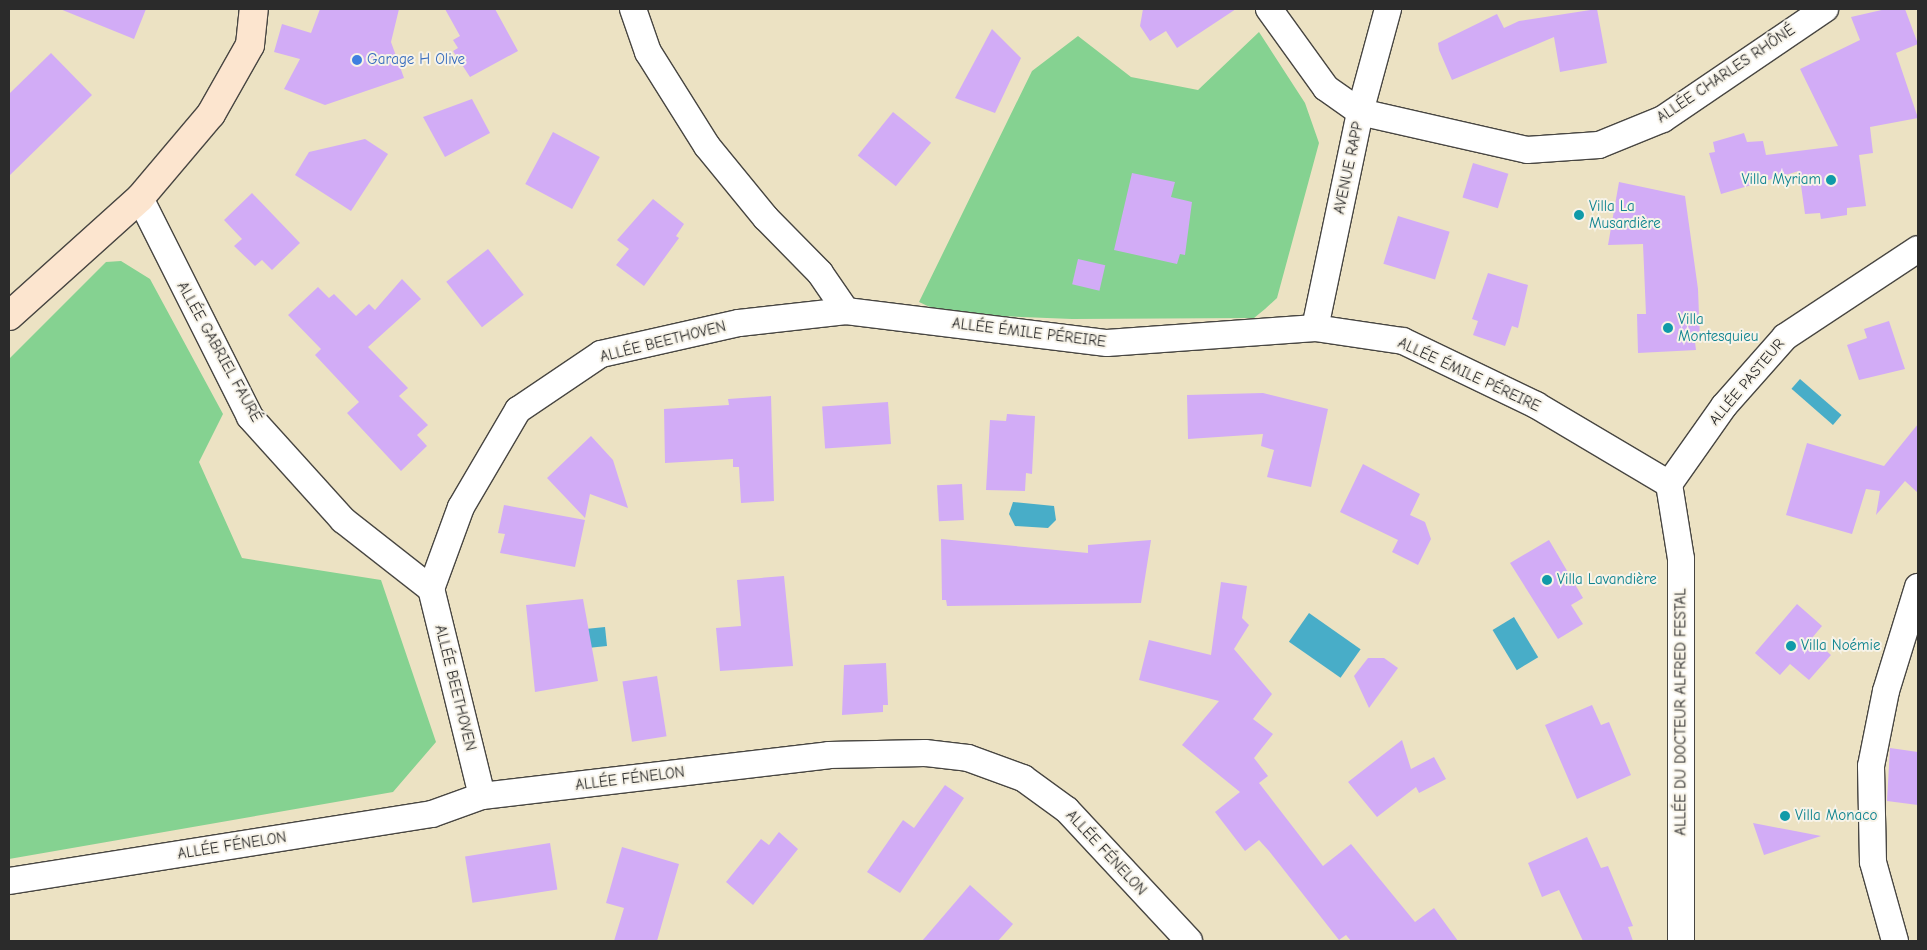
<!DOCTYPE html>
<html>
<head>
<meta charset="utf-8">
<style>
  body { margin:0 }
  #map { position:relative; width:1927px; height:950px; overflow:hidden; background:#ece2c3; font-family:"Comic Neue",sans-serif }
  div>[style] { position:absolute }
  .green>* { inset:0; background:#85d291 }
  .water>* { inset:0; background:#48adc8; transform-origin:0 0 }
  .building>* { inset:0; background:#d2acf6; transform-origin:0 0 }
  .roads { filter:drop-shadow(1px 0 #484642) drop-shadow(-1px 0 #484642) drop-shadow(0 1px #484642) drop-shadow(0 -1px #484642) }
  .street>* { height:26px; margin:-13px; padding:0 13px; transform-origin:13px; border-radius:13px; background:#fff }
  .secondary>* { height:28px; margin:-14px; padding:0 14px; transform-origin:14px; border-radius:14px; background:#fce5cf }
  .dots>* { width:14px; height:14px; translate:-50% -50%; box-sizing:border-box; border:2px solid #f7f3e8; border-radius:50% }
  span { translate:-50% -50%; white-space:nowrap; text-align:center; line-height:1.15; -webkit-text-stroke:4px #f7f3e8; paint-order:stroke }
  .shop-label { font-size:15px; color:#366cbe }
  .left { translate:0 -50%; text-align:left }
  .street-label { font-size:15px; color:#2b2b2b }
  .culture-label { font-size:15px; color:#0d838f }
  .right { translate:-100% -50%; text-align:right }
  .frame { position:absolute; inset:0; border:10px solid #2b2b2b; pointer-events:none }
</style>
</head>
<body>
<div id="map">
  <div class="green">
    <div style="clip-path:polygon(1259px 32px,1305px 103px,1319px 143px,1277px 298px,1265px 309px,1254px 318px,1072px 319px,945px 314px,919px 302px,1032px 71px,1078px 36px,1131px 77px,1198px 90px)"></div>
    <div style="clip-path:polygon(121px 261px,150px 279px,223px 414px,199px 462px,242px 558px,381px 580px,436px 742px,393px 792px,9px 859px,9px 359px,106px 262px)"></div>
  </div>
  <div class="water">
    <div style="left:1800px;top:379px;width:55px;height:13px;rotate:41deg"></div>
    <div style="clip-path:polygon(1013px 502px,1054px 506px,1056px 520px,1048px 528px,1015px 526px,1009px 514px)"></div>
    <div style="left:1309px;top:613px;width:63px;height:35px;rotate:35deg"></div>
    <div style="left:1514px;top:617px;width:47px;height:25px;rotate:59deg"></div>
    <div style="left:605px;top:627px;width:19px;height:44px;rotate:84deg"></div>
  </div>
  <div class="building">
    <div style="clip-path:polygon(60px 9px,146px 9px,134px 39px)"></div>
    <div style="clip-path:polygon(320px 9px,399px 9px,391px 42px,404px 78px,325px 105px,284px 89px,300px 59px,274px 52px,282px 24px,311px 33px)"></div>
    <div style="clip-path:polygon(445px 9px,495px 9px,518px 51px,470px 77px,453px 51px,458px 48px,453px 40px,460px 36px)"></div>
    <div style="clip-path:polygon(1143px 9px,1236px 9px,1177px 48px,1166px 31px,1150px 41px,1140px 26px)"></div>
    <div style="clip-path:polygon(1597px 9px,1607px 63px,1560px 72px,1554px 37px,1452px 80px,1439px 50px,1438px 43px,1497px 14px,1504px 28px,1519px 21px)"></div>
    <div style="clip-path:polygon(1886px 9px,1905px 9px,1918px 44px,1896px 53px,1918px 118px,1870px 127px,1873px 153px,1859px 155px,1866px 206px,1847px 208px,1847px 215px,1821px 219px,1820px 213px,1805px 214px,1799px 171px,1721px 194px,1709px 153px,1715px 152px,1713px 142px,1744px 133px,1747px 142px,1763px 141px,1766px 155px,1838px 146px,1800px 69px,1860px 40px,1851px 17px)"></div>
    <div style="clip-path:polygon(992px 29px,1021px 58px,995px 113px,955px 98px)"></div>
    <div style="clip-path:polygon(51px 53px,92px 95px,9px 176px,9px 94px)"></div>
    <div style="clip-path:polygon(472px 99px,490px 133px,445px 157px,423px 117px)"></div>
    <div style="left:893px;top:112px;width:49px;height:56px;rotate:39deg"></div>
    <div style="left:553px;top:132px;width:53px;height:59px;rotate:28deg"></div>
    <div style="clip-path:polygon(365px 139px,388px 154px,351px 211px,295px 175px,309px 152px)"></div>
    <div style="left:1473px;top:163px;width:37px;height:36px;rotate:17deg"></div>
    <div style="clip-path:polygon(1132px 173px,1175px 182px,1171px 197px,1192px 202px,1185px 255px,1180px 254px,1177px 264px,1114px 250px)"></div>
    <div style="clip-path:polygon(1619px 182px,1685px 196px,1698px 289px,1700px 341px,1695px 342px,1696px 350px,1638px 353px,1637px 314px,1646px 314px,1643px 244px,1608px 245px)"></div>
    <div style="clip-path:polygon(252px 193px,300px 243px,272px 270px,262px 260px,255px 266px,234px 246px,242px 239px,224px 220px)"></div>
    <div style="clip-path:polygon(653px 199px,684px 224px,676px 236px,679px 238px,644px 286px,616px 265px,629px 249px,617px 240px)"></div>
    <div style="left:1398px;top:216px;width:54px;height:50px;rotate:17deg"></div>
    <div style="left:488px;top:249px;width:58px;height:53px;rotate:52deg"></div>
    <div style="left:1078px;top:259px;width:28px;height:26px;rotate:13deg"></div>
    <div style="clip-path:polygon(1488px 273px,1528px 285px,1518px 328px,1512px 326px,1505px 346px,1473px 335px,1478px 321px,1472px 319px)"></div>
    <div style="clip-path:polygon(402px 279px,421px 299px,368px 347px,408px 388px,399px 396px,428px 425px,417px 435px,427px 446px,401px 471px,347px 413px,359px 402px,315px 355px,321px 349px,288px 315px,318px 287px,329px 298px,334px 294px,356px 316px,369px 304px,375px 310px)"></div>
    <div style="clip-path:polygon(1889px 321px,1905px 369px,1859px 380px,1847px 345px,1867px 338px,1864px 329px)"></div>
    <div style="clip-path:polygon(1263px 393px,1328px 409px,1311px 487px,1267px 477px,1274px 450px,1261px 446px,1263px 434px,1188px 439px,1187px 395px)"></div>
    <div style="clip-path:polygon(771px 396px,774px 501px,741px 503px,739px 467px,733px 467px,733px 459px,665px 463px,664px 409px,729px 405px,728px 399px)"></div>
    <div style="left:888px;top:402px;width:42px;height:66px;rotate:86deg"></div>
    <div style="clip-path:polygon(1007px 414px,1035px 416px,1032px 474px,1026px 473px,1025px 491px,986px 490px,990px 420px,1006px 421px)"></div>
    <div style="clip-path:polygon(1918px 424px,1918px 493px,1905px 481px,1876px 515px,1880px 491px,1866px 489px,1852px 534px,1786px 515px,1807px 443px,1884px 466px)"></div>
    <div style="clip-path:polygon(591px 436px,613px 460px,628px 508px,590px 494px,585px 518px,547px 478px)"></div>
    <div style="clip-path:polygon(1363px 464px,1420px 494px,1410px 515px,1425px 522px,1431px 539px,1418px 565px,1392px 552px,1398px 540px,1340px 512px)"></div>
    <div style="left:962px;top:484px;width:36px;height:25px;rotate:87deg"></div>
    <div style="clip-path:polygon(504px 505px,585px 520px,575px 567px,500px 553px,505px 534px,498px 533px)"></div>
    <div style="clip-path:polygon(941px 539px,1088px 553px,1088px 545px,1151px 540px,1141px 603px,947px 606px,946px 600px,942px 600px)"></div>
    <div style="clip-path:polygon(1549px 540px,1583px 598px,1571px 605px,1583px 624px,1558px 639px,1510px 563px)"></div>
    <div style="clip-path:polygon(784px 576px,793px 666px,720px 671px,716px 628px,741px 626px,737px 580px)"></div>
    <div style="clip-path:polygon(1221px 582px,1247px 586px,1242px 618px,1249px 625px,1234px 649px,1272px 694px,1253px 719px,1273px 734px,1254px 758px,1268px 776px,1259px 783px,1323px 866px,1351px 844px,1415px 922px,1434px 908px,1458px 941px,1351px 941px,1346px 935px,1339px 940px,1269px 851px,1259px 840px,1245px 851px,1215px 812px,1240px 792px,1182px 745px,1219px 701px,1139px 680px,1149px 640px,1211px 655px)"></div>
    <div style="clip-path:polygon(583px 599px,598px 681px,535px 692px,526px 605px)"></div>
    <div style="clip-path:polygon(1797px 604px,1822px 626px,1812px 638px,1831px 655px,1809px 680px,1790px 664px,1780px 675px,1755px 653px)"></div>
    <div style="clip-path:polygon(1368px 658px,1384px 658px,1398px 668px,1369px 708px,1354px 676px)"></div>
    <div style="clip-path:polygon(886px 663px,888px 705px,883px 705px,883px 712px,842px 715px,844px 665px)"></div>
    <div style="left:657px;top:676px;width:61px;height:35px;rotate:81deg"></div>
    <div style="clip-path:polygon(1592px 705px,1601px 725px,1609px 722px,1631px 775px,1577px 799px,1545px 725px)"></div>
    <div style="clip-path:polygon(1402px 740px,1411px 769px,1434px 757px,1446px 779px,1419px 793px,1416px 787px,1377px 817px,1348px 782px)"></div>
    <div style="clip-path:polygon(1890px 748px,1918px 752px,1918px 805px,1887px 801px)"></div>
    <div style="clip-path:polygon(945px 785px,964px 798px,900px 893px,867px 872px,903px 820px,914px 828px)"></div>
    <div style="clip-path:polygon(1753px 823px,1821px 836px,1764px 855px)"></div>
    <div style="clip-path:polygon(779px 832px,798px 849px,753px 905px,726px 882px,761px 839px,769px 845px)"></div>
    <div style="clip-path:polygon(1587px 837px,1601px 868px,1608px 866px,1633px 926px,1628px 927px,1633px 941px,1583px 941px,1559px 890px,1542px 897px,1528px 863px)"></div>
    <div style="left:550px;top:843px;width:47px;height:86px;rotate:81deg"></div>
    <div style="clip-path:polygon(622px 847px,679px 864px,657px 941px,614px 941px,624px 908px,606px 903px)"></div>
    <div style="clip-path:polygon(970px 885px,1013px 924px,998px 941px,922px 941px)"></div>
  </div>
  <div class="roads">
    <div class="street">
      <div style="left:633px;top:9px;width:46px;rotate:70.8deg"></div>
      <div style="left:648px;top:52px;width:111px;rotate:57.9deg"></div>
      <div style="left:707px;top:146px;width:93px;rotate:50.7deg"></div>
      <div style="left:766px;top:218px;width:77px;rotate:45.5deg"></div>
      <div style="left:820px;top:273px;width:46px;rotate:55.6deg"></div>
      <div style="left:1269px;top:9px;width:97px;rotate:54.2deg"></div>
      <div style="left:1326px;top:88px;width:42px;rotate:35.2deg"></div>
      <div style="left:1360px;top:112px;width:171px;rotate:12.8deg"></div>
      <div style="left:1527px;top:150px;width:72px;rotate:-4deg"></div>
      <div style="left:1599px;top:145px;width:69px;rotate:-22.1deg"></div>
      <div style="left:1663px;top:119px;width:196px;rotate:-34.2deg"></div>
      <div style="left:140px;top:198px;width:245px;rotate:63.3deg"></div>
      <div style="left:250px;top:417px;width:139px;rotate:47.9deg"></div>
      <div style="left:343px;top:520px;width:112px;rotate:38.1deg"></div>
      <div style="left:1315px;top:328px;width:221px;rotate:-78.2deg"></div>
      <div style="left:1360px;top:112px;width:107px;rotate:-74.8deg"></div>
      <div style="left:1669px;top:484px;width:76px;rotate:80.9deg"></div>
      <div style="left:1681px;top:559px;width:382px;rotate:90deg"></div>
      <div style="left:1669px;top:484px;width:95px;rotate:-54.8deg"></div>
      <div style="left:1724px;top:406px;width:92px;rotate:-48.5deg"></div>
      <div style="left:1785px;top:337px;width:159px;rotate:-33.5deg"></div>
      <div style="left:482px;top:796px;width:213px;rotate:-103.8deg"></div>
      <div style="left:431px;top:589px;width:87px;rotate:-69.9deg"></div>
      <div style="left:461px;top:507px;width:113px;rotate:-59.6deg"></div>
      <div style="left:518px;top:410px;width:100px;rotate:-34deg"></div>
      <div style="left:601px;top:354px;width:141px;rotate:-12.7deg"></div>
      <div style="left:739px;top:323px;width:108px;rotate:-6.4deg"></div>
      <div style="left:846px;top:311px;width:263px;rotate:7deg"></div>
      <div style="left:1107px;top:343px;width:209px;rotate:-4.1deg"></div>
      <div style="left:1315px;top:328px;width:89px;rotate:8.4deg"></div>
      <div style="left:1403px;top:341px;width:148px;rotate:25.7deg"></div>
      <div style="left:1536px;top:405px;width:155px;rotate:30.7deg"></div>
      <div style="left:9px;top:881px;width:428px;rotate:-9deg"></div>
      <div style="left:432px;top:814px;width:53px;rotate:-19.8deg"></div>
      <div style="left:482px;top:796px;width:349px;rotate:-6.7deg"></div>
      <div style="left:829px;top:755px;width:96px;rotate:-1.2deg"></div>
      <div style="left:925px;top:753px;width:43px;rotate:6.6deg"></div>
      <div style="left:968px;top:758px;width:59px;rotate:20deg"></div>
      <div style="left:1023px;top:778px;width:54px;rotate:36deg"></div>
      <div style="left:1067px;top:810px;width:179px;rotate:47deg"></div>
      <div style="left:1895px;top:941px;width:82px;rotate:-105.6deg"></div>
      <div style="left:1873px;top:862px;width:96px;rotate:-91.2deg"></div>
      <div style="left:1871px;top:766px;width:76px;rotate:-78.7deg"></div>
      <div style="left:1886px;top:691px;width:109px;rotate:-72.9deg"></div>
    </div>
    <div class="secondary">
      <div style="left:9px;top:316px;width:176px;rotate:-42deg"></div>
      <div style="left:140px;top:198px;width:110px;rotate:-49.8deg"></div>
      <div style="left:211px;top:114px;width:79px;rotate:-60.5deg"></div>
      <div style="left:250px;top:45px;width:36px;rotate:-84deg"></div>
    </div>
  </div>
  <div class="dots">
    <div style="left:357px;top:60px;background:#3f7fe0"></div>
    <div style="left:1831px;top:180px;background:#0f9aa8"></div>
    <div style="left:1579px;top:215px;background:#0f9aa8"></div>
    <div style="left:1668px;top:328px;background:#0f9aa8"></div>
    <div style="left:1547px;top:580px;background:#0f9aa8"></div>
    <div style="left:1791px;top:646px;background:#0f9aa8"></div>
    <div style="left:1785px;top:816px;background:#0f9aa8"></div>
  </div>
  <div class="shop-label">
    <span class="left" style="left:367px;top:60px">Garage H Olive</span>
  </div>
  <div class="street-label">
    <span style="left:1726px;top:74px;rotate:-34deg">ALLÉE CHARLES RHÔNÉ</span>
    <span style="left:1349px;top:168px;rotate:-78deg">AVENUE RAPP</span>
    <span style="left:1029px;top:333px;rotate:7deg">ALLÉE ÉMILE PÉREIRE</span>
    <span style="left:663px;top:342px;rotate:-14deg">ALLÉE BEETHOVEN</span>
    <span style="left:219px;top:352px;rotate:61deg">ALLÉE GABRIEL FAURÉ</span>
    <span style="left:1469px;top:375px;rotate:25deg">ALLÉE ÉMILE PÉREIRE</span>
    <span style="left:1747px;top:382px;rotate:-50deg">ALLÉE PASTEUR</span>
    <span style="left:455px;top:688px;rotate:76deg">ALLÉE BEETHOVEN</span>
    <span style="left:1681px;top:712px;rotate:-90deg">ALLÉE DU DOCTEUR ALFRED FESTAL</span>
    <span style="left:630px;top:779px;rotate:-7deg">ALLÉE FÉNELON</span>
    <span style="left:232px;top:846px;rotate:-9deg">ALLÉE FÉNELON</span>
    <span style="left:1106px;top:853px;rotate:47deg">ALLÉE FÉNELON</span>
  </div>
  <div class="culture-label">
    <span class="right" style="left:1821px;top:180px">Villa Myriam</span>
    <span class="left" style="left:1589px;top:215px">Villa La<br>Musardière</span>
    <span class="left" style="left:1678px;top:328px">Villa<br>Montesquieu</span>
    <span class="left" style="left:1557px;top:580px">Villa Lavandière</span>
    <span class="left" style="left:1801px;top:646px">Villa Noémie</span>
    <span class="left" style="left:1795px;top:816px">Villa Monaco</span>
  </div>
  <div class="frame"></div>
</div>
</body>
</html>
